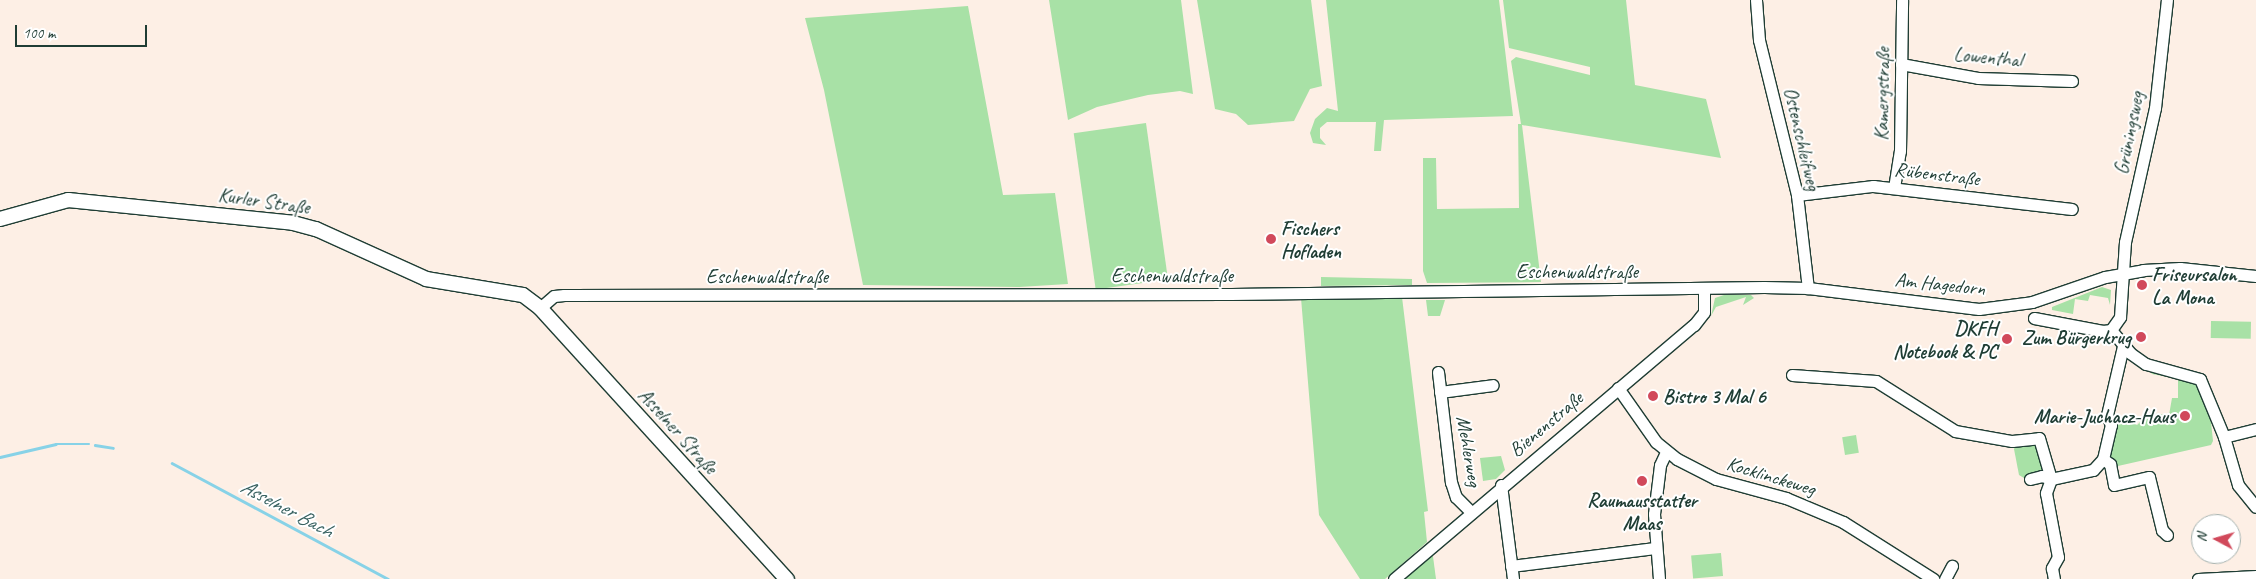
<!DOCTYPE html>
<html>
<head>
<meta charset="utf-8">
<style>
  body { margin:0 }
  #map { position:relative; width:2256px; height:579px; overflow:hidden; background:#fdefe5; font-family:Caveat,sans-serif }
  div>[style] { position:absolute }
  .green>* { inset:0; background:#a8e1a6; transform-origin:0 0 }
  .stream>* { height:2.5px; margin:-1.25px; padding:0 1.25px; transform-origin:1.25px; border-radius:1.25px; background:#87d2e7 }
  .roads { filter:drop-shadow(1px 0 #1f3d34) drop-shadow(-1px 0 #1f3d34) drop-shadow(0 1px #1f3d34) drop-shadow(0 -1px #1f3d34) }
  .minor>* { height:11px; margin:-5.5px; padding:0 5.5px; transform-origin:5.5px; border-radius:5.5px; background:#fff }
  .major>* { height:14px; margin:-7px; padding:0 7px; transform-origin:7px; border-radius:7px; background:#fff }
  .dots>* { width:14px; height:14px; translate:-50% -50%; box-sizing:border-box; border:2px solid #fff; border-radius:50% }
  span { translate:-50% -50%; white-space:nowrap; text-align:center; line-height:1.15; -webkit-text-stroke:4px #fff; paint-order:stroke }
  .street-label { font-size:20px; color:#1f3d34 }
  .poi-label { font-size:20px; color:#1f3d34; font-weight:700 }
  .left { translate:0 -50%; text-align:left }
  .right { translate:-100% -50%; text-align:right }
  .water-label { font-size:21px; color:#396261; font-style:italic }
  .north { position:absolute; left:2191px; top:514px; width:50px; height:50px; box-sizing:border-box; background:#fff; border:1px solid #a5b1ae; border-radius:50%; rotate:276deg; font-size:14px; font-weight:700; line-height:20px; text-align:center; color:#1f3d34 }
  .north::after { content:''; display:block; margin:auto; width:18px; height:22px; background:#d1495b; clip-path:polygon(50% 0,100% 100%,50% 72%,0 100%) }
  .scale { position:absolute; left:15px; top:25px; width:132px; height:22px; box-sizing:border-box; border:2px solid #1f3d34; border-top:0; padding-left:6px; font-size:15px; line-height:18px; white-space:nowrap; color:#1f3d34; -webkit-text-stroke:4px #fff; paint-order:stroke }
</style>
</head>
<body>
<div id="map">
  <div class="green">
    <div style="clip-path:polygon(1049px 0,1181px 0,1193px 94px,1180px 91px,1148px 95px,1097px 107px,1068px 120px)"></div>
    <div style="clip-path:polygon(1197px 0,1311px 0,1322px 86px,1310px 89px,1294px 121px,1248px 125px,1236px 114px,1215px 109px)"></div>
    <div style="clip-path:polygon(1326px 0,1499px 0,1513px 116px,1384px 120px,1381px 151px,1374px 151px,1376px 122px,1327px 122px,1320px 128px,1320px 138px,1326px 145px,1313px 143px,1310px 133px,1315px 119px,1327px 108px,1338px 111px)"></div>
    <div style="clip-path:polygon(1503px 0,1626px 0,1635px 85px,1706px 99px,1721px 158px,1522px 125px,1541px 282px,1427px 283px,1423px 271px,1423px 158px,1436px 158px,1437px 209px,1519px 208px,1518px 124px,1521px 124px,1511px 61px,1516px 57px,1590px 75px,1590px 67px,1509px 48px)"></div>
    <div style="clip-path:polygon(968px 6px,1003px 195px,1055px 193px,1068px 284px,1019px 287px,863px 285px,824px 90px,805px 18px)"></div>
    <div style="left:1146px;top:123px;width:158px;height:73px;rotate:82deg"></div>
    <div style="clip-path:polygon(1321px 277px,1412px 279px,1412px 285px,1321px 286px)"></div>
    <div style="clip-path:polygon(2102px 287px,2111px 290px,2110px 305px,2108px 298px,2090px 295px,2088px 301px,2075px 299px,2073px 314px,2052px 310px,2052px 307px)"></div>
    <div style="clip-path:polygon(1724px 295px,1751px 295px,1754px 298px,1743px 305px,1746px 297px,1716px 307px,1711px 316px,1715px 298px)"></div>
    <div style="clip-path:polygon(1402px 297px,1428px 511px,1424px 512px,1427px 542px,1385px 579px,1360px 579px,1319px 515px,1301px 298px)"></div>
    <div style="clip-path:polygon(1426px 300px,1445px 300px,1440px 316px,1428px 316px)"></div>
    <div style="left:2211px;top:321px;width:40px;height:17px;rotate:1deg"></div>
    <div style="clip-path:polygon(2148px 369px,2196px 383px,2211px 422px,2213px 441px,2211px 445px,2118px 466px,2108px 459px,2117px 426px,2125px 417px,2137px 425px,2149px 413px,2169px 415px,2172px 398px,2178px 398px,2178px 379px,2152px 374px)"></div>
    <div style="left:1856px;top:435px;width:18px;height:14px;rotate:81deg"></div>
    <div style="clip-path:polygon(2033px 439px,2045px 465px,2042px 474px,2024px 478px,2019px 475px,2014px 449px,2017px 443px)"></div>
    <div style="clip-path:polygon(1501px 456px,1505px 470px,1496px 479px,1483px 481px,1480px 458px)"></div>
    <div style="clip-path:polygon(1432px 549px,1436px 579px,1399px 579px)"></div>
    <div style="left:1721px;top:553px;width:23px;height:30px;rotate:85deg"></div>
  </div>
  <div class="stream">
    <div style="left:95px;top:445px;width:18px;rotate:9deg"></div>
    <div style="left:0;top:457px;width:57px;rotate:-13.1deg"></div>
    <div style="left:56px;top:444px;width:33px"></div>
    <div style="left:172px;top:463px;width:245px;rotate:28.2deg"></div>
  </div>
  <div class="roads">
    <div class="minor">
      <div style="left:1756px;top:0;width:40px;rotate:85.7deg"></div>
      <div style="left:1759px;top:40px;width:160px;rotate:76.2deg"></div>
      <div style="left:1797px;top:195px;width:94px;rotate:83.3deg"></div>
      <div style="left:1901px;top:64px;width:78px;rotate:10.3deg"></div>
      <div style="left:1978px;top:78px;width:94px;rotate:1.8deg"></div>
      <div style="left:1894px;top:188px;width:37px;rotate:-81deg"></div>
      <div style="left:1900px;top:151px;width:151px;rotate:-89.2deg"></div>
      <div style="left:1797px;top:195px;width:77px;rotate:-6.8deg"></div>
      <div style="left:1873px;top:186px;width:200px;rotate:6.6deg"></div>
      <div style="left:540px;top:308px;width:18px;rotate:-41deg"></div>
      <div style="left:554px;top:296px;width:10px;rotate:-6deg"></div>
      <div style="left:564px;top:295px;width:667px;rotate:-0.09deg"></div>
      <div style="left:1231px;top:294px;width:533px;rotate:-0.75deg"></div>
      <div style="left:1764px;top:287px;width:44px;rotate:1.3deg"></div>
      <div style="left:1808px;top:288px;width:172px;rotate:7deg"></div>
      <div style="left:1979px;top:309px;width:53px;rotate:-7.5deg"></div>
      <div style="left:2032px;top:302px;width:77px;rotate:-18.9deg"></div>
      <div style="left:2105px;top:277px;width:39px;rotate:-10deg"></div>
      <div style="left:2143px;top:270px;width:37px;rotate:-3deg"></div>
      <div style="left:2180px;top:268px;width:76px;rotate:6deg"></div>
      <div style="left:2034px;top:318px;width:70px;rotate:10.7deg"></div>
      <div style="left:2103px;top:331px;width:8px;rotate:-7deg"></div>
      <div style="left:2111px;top:330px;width:16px;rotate:-55deg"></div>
      <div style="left:2120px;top:317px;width:75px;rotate:-86.2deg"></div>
      <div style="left:2125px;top:242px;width:137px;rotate:-77.4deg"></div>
      <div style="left:2155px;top:108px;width:109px;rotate:-83.7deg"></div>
      <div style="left:2111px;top:330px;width:30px;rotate:50deg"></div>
      <div style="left:2130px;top:353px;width:19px;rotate:35deg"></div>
      <div style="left:2146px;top:364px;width:56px;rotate:15.5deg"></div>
      <div style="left:2200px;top:379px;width:63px;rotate:67.5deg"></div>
      <div style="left:2224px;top:437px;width:50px;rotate:73.7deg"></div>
      <div style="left:2238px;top:485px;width:28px;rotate:51deg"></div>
      <div style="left:1438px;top:372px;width:111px;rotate:83.3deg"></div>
      <div style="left:1451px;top:482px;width:16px;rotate:72deg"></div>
      <div style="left:1456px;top:497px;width:20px;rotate:45deg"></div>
      <div style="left:1792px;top:375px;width:84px;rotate:4.1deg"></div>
      <div style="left:1876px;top:381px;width:93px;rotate:32.3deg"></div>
      <div style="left:1955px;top:431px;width:58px;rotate:10deg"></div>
      <div style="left:2012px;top:441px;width:27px;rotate:-6deg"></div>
      <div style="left:2039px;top:438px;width:43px;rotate:73.7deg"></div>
      <div style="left:2051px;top:479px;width:15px;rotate:110deg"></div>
      <div style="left:2046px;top:493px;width:65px;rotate:79.4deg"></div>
      <div style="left:2058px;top:557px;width:13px;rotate:119deg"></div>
      <div style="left:2052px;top:568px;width:11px;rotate:80deg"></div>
      <div style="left:1618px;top:388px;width:66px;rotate:54.9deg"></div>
      <div style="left:1656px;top:442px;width:27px;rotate:39deg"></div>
      <div style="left:1677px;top:459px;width:44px;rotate:27.1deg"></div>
      <div style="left:1716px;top:479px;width:73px;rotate:15.2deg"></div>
      <div style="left:1786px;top:498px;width:62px;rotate:22.8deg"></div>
      <div style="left:1843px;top:522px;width:107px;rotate:32.3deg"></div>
      <div style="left:1440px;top:392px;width:53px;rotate:-7.5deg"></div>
      <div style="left:2224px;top:437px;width:33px;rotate:-14deg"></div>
      <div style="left:2103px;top:459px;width:9px;rotate:36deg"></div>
      <div style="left:2110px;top:464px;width:21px;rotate:79deg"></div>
      <div style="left:2114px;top:485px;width:36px;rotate:-13deg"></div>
      <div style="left:2149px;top:477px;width:55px;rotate:76.2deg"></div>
      <div style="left:2162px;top:530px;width:7px;rotate:45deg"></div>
      <div style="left:2030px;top:479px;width:12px;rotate:-14deg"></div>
      <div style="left:2042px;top:476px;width:9px;rotate:18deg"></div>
      <div style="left:2051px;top:479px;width:43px;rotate:-12.1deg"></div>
      <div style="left:2093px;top:470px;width:15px;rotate:-48deg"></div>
      <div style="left:2103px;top:459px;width:35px;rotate:-77deg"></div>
      <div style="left:2111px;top:425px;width:11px;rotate:-112deg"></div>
      <div style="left:2107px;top:415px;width:71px;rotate:-76.9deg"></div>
      <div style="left:1501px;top:485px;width:95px;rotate:82.7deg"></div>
      <div style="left:1511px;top:566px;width:145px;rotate:-7.1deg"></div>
      <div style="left:1394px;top:579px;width:393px;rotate:-40.3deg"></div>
      <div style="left:1694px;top:325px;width:16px;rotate:-52deg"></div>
      <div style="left:1704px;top:312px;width:23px;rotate:-90deg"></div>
      <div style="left:1659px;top:579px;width:65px;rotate:-94.4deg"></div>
      <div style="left:1654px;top:514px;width:49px;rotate:-83deg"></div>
      <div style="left:1660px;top:465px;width:14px;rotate:-65deg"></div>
      <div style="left:1945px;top:579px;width:15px;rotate:-62deg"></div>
      <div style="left:2198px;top:579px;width:58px;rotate:-3deg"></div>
    </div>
    <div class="major">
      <div style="left:0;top:219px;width:71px;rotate:-15.6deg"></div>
      <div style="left:68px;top:200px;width:226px;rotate:5.8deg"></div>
      <div style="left:293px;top:223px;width:24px;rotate:15deg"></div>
      <div style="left:316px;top:229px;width:121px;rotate:24.4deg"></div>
      <div style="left:426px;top:279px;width:98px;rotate:9.4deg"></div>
      <div style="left:523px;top:295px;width:21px;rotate:37deg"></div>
      <div style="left:540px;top:308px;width:367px;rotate:47.7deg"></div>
    </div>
  </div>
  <div class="dots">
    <div style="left:1271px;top:239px;background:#d1495b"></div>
    <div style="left:2142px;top:285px;background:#d1495b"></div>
    <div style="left:2141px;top:337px;background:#d1495b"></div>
    <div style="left:2007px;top:339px;background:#d1495b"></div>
    <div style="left:1653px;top:396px;background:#d1495b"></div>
    <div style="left:2185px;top:416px;background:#d1495b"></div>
    <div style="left:1642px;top:481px;background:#d1495b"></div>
  </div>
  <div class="street-label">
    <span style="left:1988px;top:57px;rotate:5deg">Lowenthal</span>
    <span style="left:1882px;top:94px;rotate:-89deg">Kamergstraße</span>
    <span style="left:2129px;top:133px;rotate:-79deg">Grüningsweg</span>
    <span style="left:1802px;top:139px;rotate:77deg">Ostenschleifweg</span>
    <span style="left:1937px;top:174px;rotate:7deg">Rübenstraße</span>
    <span style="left:264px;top:201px;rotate:8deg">Kurler Straße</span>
    <span style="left:1577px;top:271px">Eschenwaldstraße</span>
    <span style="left:1172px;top:275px">Eschenwaldstraße</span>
    <span style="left:767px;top:276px">Eschenwaldstraße</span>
    <span style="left:1940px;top:284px;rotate:6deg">Am Hagedorn</span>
    <span style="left:1546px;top:424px;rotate:-40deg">Bienenstraße</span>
    <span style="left:678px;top:431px;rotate:48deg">Asselner Straße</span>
    <span style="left:1469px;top:451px;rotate:80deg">Mehlerweg</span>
    <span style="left:1771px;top:476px;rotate:17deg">Kocklinckeweg</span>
  </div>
  <div class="poi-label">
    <span class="left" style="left:1281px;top:240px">Fischers<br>Hofladen</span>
    <span class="left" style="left:2152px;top:286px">Friseursalon<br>La Mona</span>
    <span class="right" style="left:1997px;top:340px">DKFH<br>Notebook &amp; PC</span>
    <span class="right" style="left:2131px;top:337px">Zum Bürgerkrug</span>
    <span class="left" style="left:1663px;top:396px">Bistro 3 Mal 6</span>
    <span class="right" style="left:2175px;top:416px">Marie-Juchacz-Haus</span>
    <span style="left:1642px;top:512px">Raumausstatter<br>Maas</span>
  </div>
  <div class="water-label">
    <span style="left:287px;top:508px;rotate:28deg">Asselner Bach</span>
  </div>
  <div class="north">N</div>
  <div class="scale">100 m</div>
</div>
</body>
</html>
